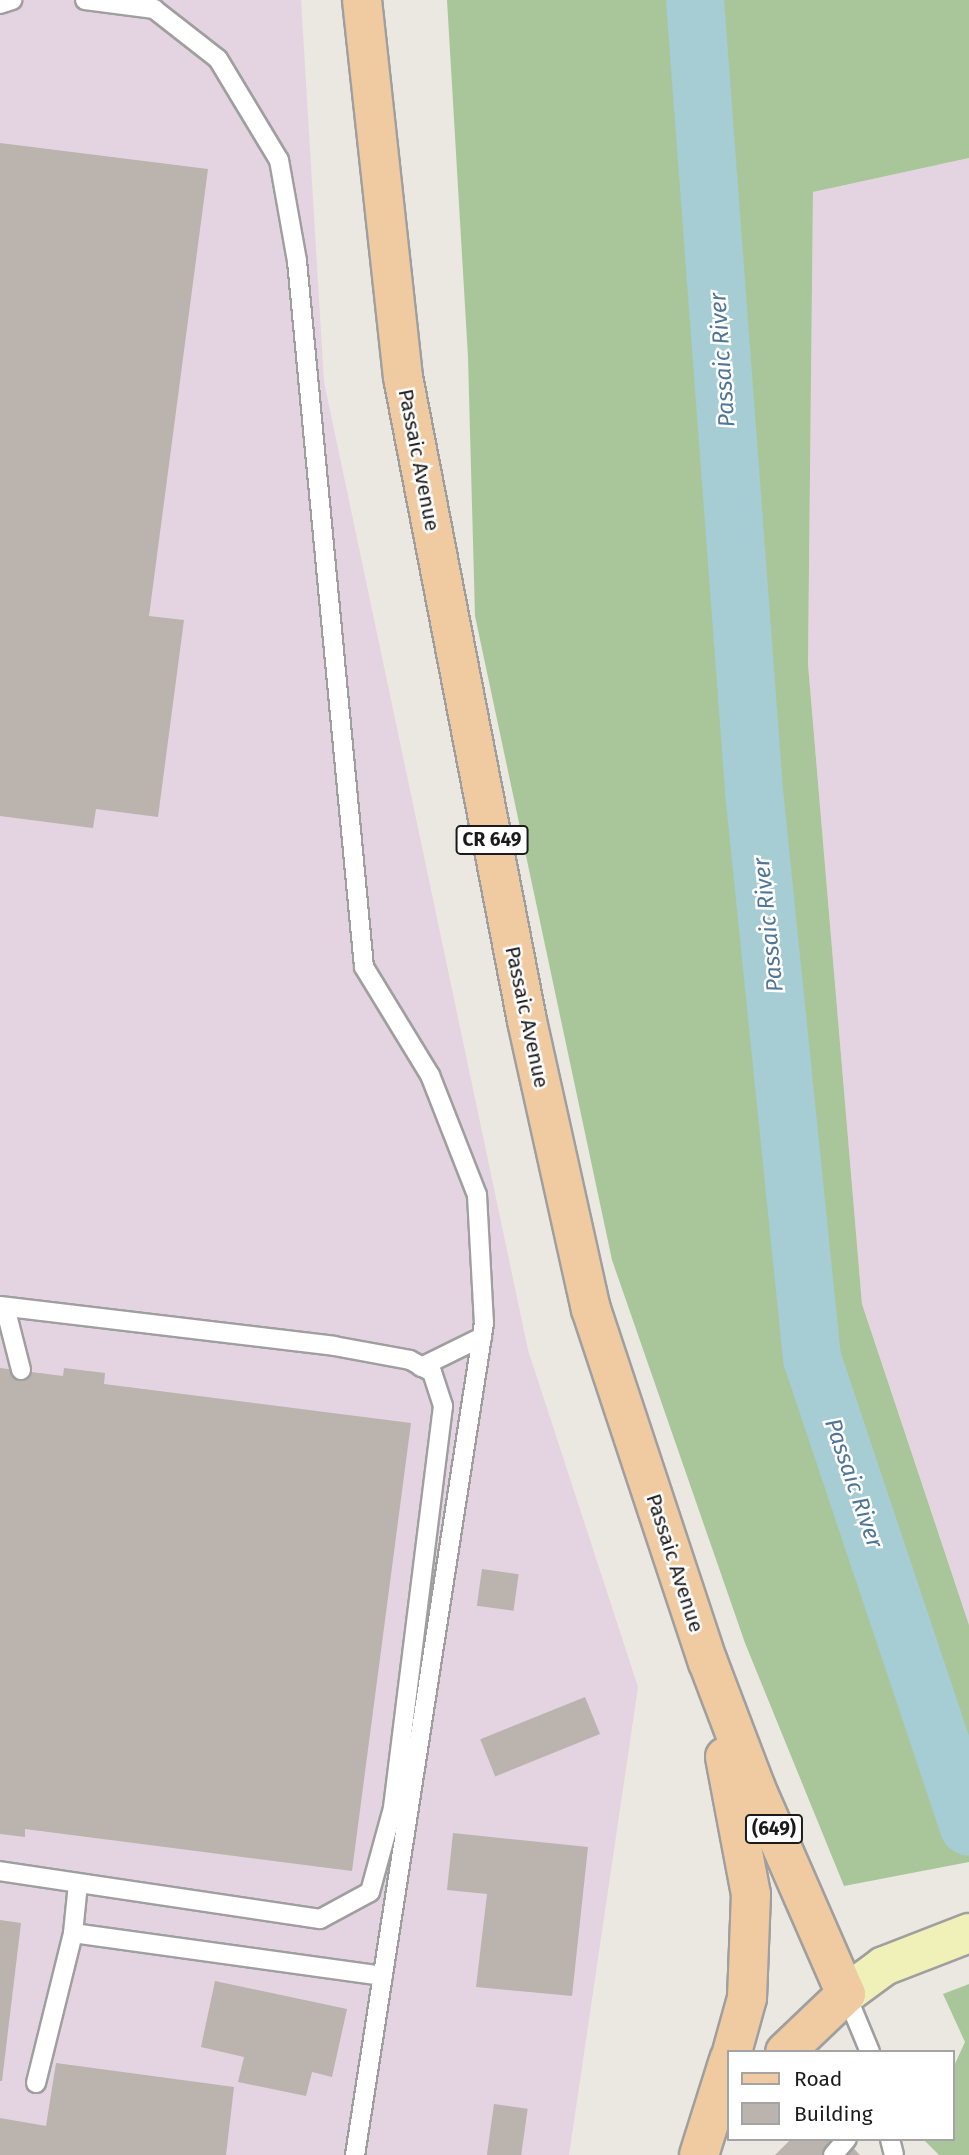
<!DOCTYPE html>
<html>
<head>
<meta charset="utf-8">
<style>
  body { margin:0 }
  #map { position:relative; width:969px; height:2155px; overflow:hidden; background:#ebe7e1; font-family:"Fira Sans",sans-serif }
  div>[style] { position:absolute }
  .industrial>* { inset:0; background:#e4d4e1 }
  .forest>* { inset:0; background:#a9c69a }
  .river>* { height:58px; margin:-29px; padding:0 29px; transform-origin:29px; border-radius:29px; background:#a6ccd4 }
  .building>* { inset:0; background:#bbb3ae; transform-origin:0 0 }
  .roads { filter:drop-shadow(2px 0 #9f9f9f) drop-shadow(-2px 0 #9f9f9f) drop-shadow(0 2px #9f9f9f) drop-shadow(0 -2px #9f9f9f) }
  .service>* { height:18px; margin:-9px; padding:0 9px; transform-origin:9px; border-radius:9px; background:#fff }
  .secondary>* { height:38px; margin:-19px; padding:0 19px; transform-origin:19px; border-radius:19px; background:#f0f1b9 }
  .primary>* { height:38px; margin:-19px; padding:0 19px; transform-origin:19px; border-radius:19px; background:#f0cba1 }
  span { translate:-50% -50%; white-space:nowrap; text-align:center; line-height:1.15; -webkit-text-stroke:5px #fff; paint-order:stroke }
  .shield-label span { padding:2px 5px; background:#fff; border:2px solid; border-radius:5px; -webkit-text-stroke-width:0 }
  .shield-label { font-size:19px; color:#1b1b1b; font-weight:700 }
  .street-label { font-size:21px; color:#1b1b1b }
  .water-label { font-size:23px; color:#507697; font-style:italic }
  .legend { position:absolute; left:727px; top:2050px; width:228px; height:91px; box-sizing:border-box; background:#fff; border:2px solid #a4a4a4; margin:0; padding:9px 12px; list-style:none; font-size:21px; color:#1b1b1b }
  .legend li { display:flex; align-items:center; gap:14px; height:35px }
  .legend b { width:35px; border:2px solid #a4a4a4 }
</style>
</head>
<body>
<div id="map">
  <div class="industrial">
    <div style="clip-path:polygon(0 0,301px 0,324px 382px,528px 1350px,638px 1687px,569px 2155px,0 2155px)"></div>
    <div style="clip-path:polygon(969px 158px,969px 1625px,862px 1304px,808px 664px,813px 192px)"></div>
  </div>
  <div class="forest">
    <div style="clip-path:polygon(447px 0,969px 0,969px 158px,813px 192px,808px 664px,862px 1304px,969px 1625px,969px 1862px,844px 1886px,745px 1643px,612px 1260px,475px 616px,468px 357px)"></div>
    <div style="clip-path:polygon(969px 1984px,969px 2155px,939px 2155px,923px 2139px,953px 2139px,953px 2068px,965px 2042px,943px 1994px)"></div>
  </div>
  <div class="river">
    <div style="left:695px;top:0;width:793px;rotate:85.73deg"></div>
    <div style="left:754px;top:791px;width:570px;rotate:84.16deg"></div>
    <div style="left:812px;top:1358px;width:494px;rotate:71.5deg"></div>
  </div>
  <div class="building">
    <div style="clip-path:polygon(0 143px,208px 169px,149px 616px,184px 620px,158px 817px,96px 809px,93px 828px,0 816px)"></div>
    <div style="clip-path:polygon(0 1368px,63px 1376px,64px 1368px,105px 1373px,104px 1384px,411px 1423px,352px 1871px,25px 1829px,25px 1837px,0 1834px)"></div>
    <div style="left:482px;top:1569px;width:37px;height:37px;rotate:8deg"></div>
    <div style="left:585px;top:1697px;width:40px;height:113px;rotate:68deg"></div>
    <div style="clip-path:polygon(453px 1833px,588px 1847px,572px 1996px,476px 1987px,487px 1894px,447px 1890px)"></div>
    <div style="clip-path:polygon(0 1920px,21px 1923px,2px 2081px,0 2081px)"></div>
    <div style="clip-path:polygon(215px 1981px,347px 2009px,332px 2077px,312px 2072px,306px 2096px,238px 2082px,244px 2057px,201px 2047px)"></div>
    <div style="clip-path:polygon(56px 2063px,234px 2087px,226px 2155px,0 2155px,0 2118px,46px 2126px)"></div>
    <div style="left:494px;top:2104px;width:34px;height:52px;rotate:8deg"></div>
    <div style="clip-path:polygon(791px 2139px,845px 2139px,860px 2155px,775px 2155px)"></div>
  </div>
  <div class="roads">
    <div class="service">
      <div style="left:85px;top:0;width:70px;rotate:7.4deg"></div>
      <div style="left:154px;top:9px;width:81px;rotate:38deg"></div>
      <div style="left:218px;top:59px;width:118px;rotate:58.9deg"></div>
      <div style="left:279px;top:160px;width:103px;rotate:79.9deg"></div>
      <div style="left:297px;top:261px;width:709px;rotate:84.58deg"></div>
      <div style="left:364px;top:967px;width:127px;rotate:58.6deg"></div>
      <div style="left:430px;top:1075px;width:129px;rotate:68.6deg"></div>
      <div style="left:477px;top:1195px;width:128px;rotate:86.9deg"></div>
      <div style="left:484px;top:1323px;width:842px;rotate:98.81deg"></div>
      <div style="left:0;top:4px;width:13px;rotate:-18deg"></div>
      <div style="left:0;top:1306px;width:336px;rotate:6.8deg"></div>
      <div style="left:334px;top:1346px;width:77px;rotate:10.4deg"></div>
      <div style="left:410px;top:1360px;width:25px;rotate:29deg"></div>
      <div style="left:432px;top:1372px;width:36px;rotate:72deg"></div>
      <div style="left:443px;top:1406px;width:405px;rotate:97.1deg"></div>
      <div style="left:393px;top:1808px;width:87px;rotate:105.3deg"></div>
      <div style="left:370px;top:1892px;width:57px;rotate:151.6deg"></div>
      <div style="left:320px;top:1919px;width:324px;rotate:-171.5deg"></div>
      <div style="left:5px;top:1307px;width:65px;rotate:75.7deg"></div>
      <div style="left:421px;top:1367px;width:68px;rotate:-26.2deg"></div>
      <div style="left:73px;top:1933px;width:313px;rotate:7.9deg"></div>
      <div style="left:846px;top:1994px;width:63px;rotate:67.5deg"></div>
      <div style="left:36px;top:2083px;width:154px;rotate:-76.1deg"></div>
      <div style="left:73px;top:1933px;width:49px;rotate:-84.2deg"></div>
      <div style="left:890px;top:2139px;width:16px;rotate:76deg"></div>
      <div style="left:833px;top:2155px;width:21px;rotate:-49deg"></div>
    </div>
    <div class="secondary">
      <div style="left:846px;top:1994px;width:47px;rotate:-36.4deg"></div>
      <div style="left:884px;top:1966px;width:91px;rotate:-21.2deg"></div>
    </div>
    <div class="primary">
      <div style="left:362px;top:0;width:379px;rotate:83.8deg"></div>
      <div style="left:403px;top:377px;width:656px;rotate:79.1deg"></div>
      <div style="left:527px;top:1021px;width:295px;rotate:77.5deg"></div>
      <div style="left:591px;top:1309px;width:372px;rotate:71.7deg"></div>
      <div style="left:708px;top:1662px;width:133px;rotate:69.2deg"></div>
      <div style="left:755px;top:1786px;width:227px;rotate:66.4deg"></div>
      <div style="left:846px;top:1994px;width:84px;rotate:136.4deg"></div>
      <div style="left:725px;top:1757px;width:139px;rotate:79.3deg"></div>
      <div style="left:751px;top:1894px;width:104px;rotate:92.2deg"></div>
      <div style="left:747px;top:1998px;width:56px;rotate:105.5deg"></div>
      <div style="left:699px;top:2155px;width:100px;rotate:-72.5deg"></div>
    </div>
  </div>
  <div class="shield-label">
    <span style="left:492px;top:840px">CR 649</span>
    <span style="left:774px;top:1829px">(649)</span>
  </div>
  <div class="street-label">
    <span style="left:419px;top:460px;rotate:79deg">Passaic Avenue</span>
    <span style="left:527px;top:1017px;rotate:78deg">Passaic Avenue</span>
    <span style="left:675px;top:1563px;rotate:72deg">Passaic Avenue</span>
  </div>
  <div class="water-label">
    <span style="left:722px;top:360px;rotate:-94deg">Passaic River</span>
    <span style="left:768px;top:925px;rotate:-96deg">Passaic River</span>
    <span style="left:854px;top:1483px;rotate:71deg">Passaic River</span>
  </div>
  <ul class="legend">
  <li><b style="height:9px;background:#f0cba1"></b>Road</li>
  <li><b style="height:19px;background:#bbb3ae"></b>Building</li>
  </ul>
</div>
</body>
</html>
